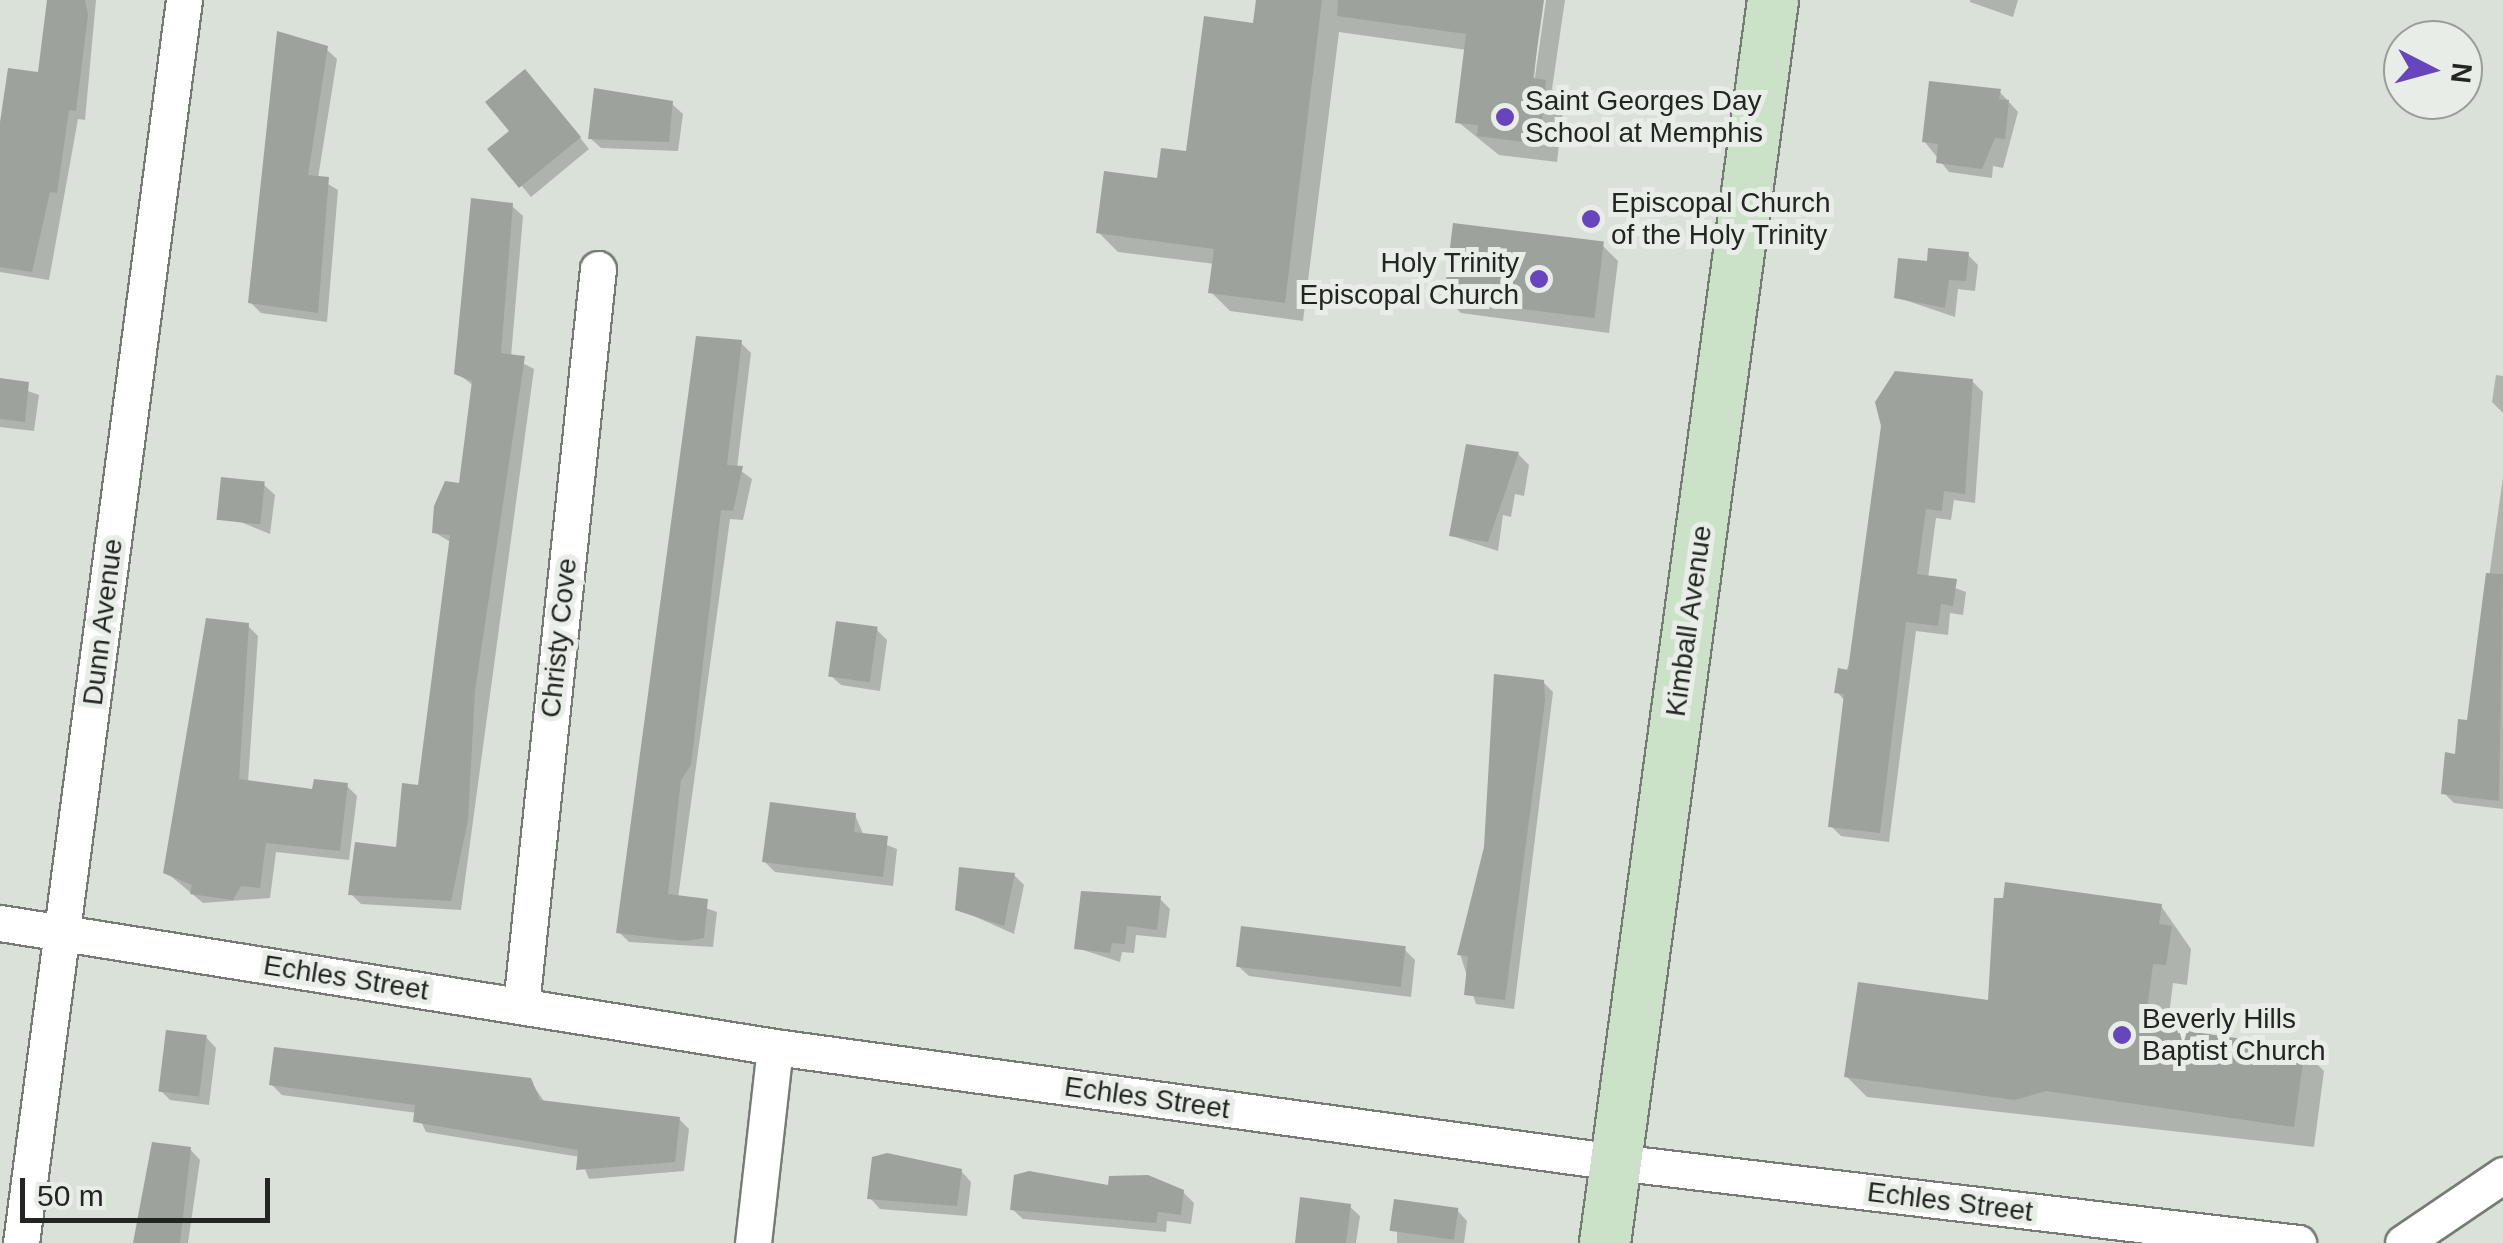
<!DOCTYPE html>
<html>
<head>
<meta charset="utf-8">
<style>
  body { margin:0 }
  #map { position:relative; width:2503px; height:1243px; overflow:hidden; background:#dae1d9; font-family:Arial,sans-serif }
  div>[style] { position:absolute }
  .shadow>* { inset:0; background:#0003 }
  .building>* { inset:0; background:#9da29c; transform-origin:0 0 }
  .roads { filter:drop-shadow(2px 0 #767c75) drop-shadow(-2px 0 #767c75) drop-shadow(0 2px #767c75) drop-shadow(0 -2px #767c75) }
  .minor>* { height:35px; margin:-17.5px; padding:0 17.5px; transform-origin:17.5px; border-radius:17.5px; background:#fff }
  .secondary>* { height:50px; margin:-25px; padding:0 25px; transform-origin:25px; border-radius:25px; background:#cbe2c8 }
  .dots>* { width:28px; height:28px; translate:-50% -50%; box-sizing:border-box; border:5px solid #e8eee7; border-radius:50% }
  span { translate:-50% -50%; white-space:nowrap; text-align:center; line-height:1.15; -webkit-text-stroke:10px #e8eee7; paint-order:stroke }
  .poi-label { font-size:28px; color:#232523 }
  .left { translate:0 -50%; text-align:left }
  .right { translate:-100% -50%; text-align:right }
  .street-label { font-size:28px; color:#232523 }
  .north { position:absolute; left:2383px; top:20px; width:100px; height:100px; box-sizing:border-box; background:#e8eee7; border:2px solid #999e99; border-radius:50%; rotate:96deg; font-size:28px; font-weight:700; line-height:40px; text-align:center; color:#232523 }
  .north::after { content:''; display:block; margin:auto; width:35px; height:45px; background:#6745bd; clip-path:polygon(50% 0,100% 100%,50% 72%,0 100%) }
  .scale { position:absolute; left:20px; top:1178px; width:250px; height:45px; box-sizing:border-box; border:5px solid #232523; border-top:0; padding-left:12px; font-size:30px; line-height:35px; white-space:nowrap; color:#232523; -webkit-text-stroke:8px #e8eee7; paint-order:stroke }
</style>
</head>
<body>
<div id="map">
  <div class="shadow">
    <div style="clip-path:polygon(49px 0,96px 0,85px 120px,78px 119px,49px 280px,0 272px,0 132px,40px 75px)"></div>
    <div style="clip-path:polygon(1259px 0,1541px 0,1533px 91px,1546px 0,1565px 0,1552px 89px,1564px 101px,1557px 162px,1499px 155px,1458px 122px,1467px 50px,1339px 32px,1303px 321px,1230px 311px,1211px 292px,1215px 264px,1118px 252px,1099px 233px,1188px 154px,1255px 26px)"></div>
    <div style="clip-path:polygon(2018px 0,2013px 17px,1970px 2px,1970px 0)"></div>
    <div style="clip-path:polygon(326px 49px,337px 59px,318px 178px,338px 190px,327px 322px,261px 313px,251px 303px)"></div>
    <div style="clip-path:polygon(535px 82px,589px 149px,531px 197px,491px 149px,512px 131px)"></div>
    <div style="clip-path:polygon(1999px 91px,2018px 112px,2003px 168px,1993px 166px,1992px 178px,1949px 172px,1924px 141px)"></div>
    <div style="clip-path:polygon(672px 104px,683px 114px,678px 151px,601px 148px,590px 138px)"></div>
    <div style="clip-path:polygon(512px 206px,523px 216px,511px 357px,534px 369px,461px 910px,361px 904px,351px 894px,398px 850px,420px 788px,452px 543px,434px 532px,461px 486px,474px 386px,457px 373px)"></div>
    <div style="clip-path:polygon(1602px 245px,1618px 261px,1609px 333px,1461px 313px,1445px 298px)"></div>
    <div style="clip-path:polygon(1968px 255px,1978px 265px,1975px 291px,1958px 289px,1955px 317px,1896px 297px,1929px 264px)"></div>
    <div style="clip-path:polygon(741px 343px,751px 353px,737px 468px,752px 479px,743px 520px,730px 519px,678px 898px,717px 912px,713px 947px,629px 942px,619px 932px)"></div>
    <div style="clip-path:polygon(2496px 375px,2503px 376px,2503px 413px,2492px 402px)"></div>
    <div style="clip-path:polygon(0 381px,39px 395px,34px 431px,0 427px)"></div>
    <div style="clip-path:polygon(1972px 381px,1983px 392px,1975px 503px,1954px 500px,1951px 520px,1936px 518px,1928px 578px,1966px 592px,1963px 615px,1950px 613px,1948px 635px,1916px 631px,1889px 842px,1841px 836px,1831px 826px,1845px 701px,1837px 692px)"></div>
    <div style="clip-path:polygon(1468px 447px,1518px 454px,1529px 465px,1524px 496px,1515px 494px,1511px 517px,1503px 515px,1498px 551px,1452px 536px)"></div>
    <div style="clip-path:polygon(2503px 477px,2503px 809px,2454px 803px,2444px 793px,2469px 722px)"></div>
    <div style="clip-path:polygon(264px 485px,275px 495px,270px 534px,221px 514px)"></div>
    <div style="clip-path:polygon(248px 626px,258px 636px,248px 782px,315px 792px,346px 785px,357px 796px,349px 860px,276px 852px,270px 898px,203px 903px,166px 872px)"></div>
    <div style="clip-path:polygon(877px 630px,887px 640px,880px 691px,841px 685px,830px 675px)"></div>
    <div style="clip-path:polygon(1543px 682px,1553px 692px,1514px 1009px,1476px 1004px,1460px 954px)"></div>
    <div style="clip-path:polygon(855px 815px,864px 836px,897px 849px,893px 886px,775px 872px,765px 862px)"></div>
    <div style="clip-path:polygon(1014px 875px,1024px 885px,1014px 934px,958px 909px)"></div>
    <div style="clip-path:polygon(1160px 899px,1170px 909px,1166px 938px,1136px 935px,1134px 953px,1122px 952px,1120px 962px,1077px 948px)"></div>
    <div style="clip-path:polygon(2161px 906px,2191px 949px,2187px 985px,2173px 983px,2167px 1031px,2304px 1051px,2324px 1071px,2314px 1147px,1867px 1097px,1847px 1077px)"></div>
    <div style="clip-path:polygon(1405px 950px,1415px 960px,1411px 997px,1249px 976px,1238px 966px)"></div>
    <div style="clip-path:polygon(206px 1037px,216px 1048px,209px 1105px,170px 1100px,160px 1090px)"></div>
    <div style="clip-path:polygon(530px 1081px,546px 1104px,679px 1119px,689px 1129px,684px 1171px,589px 1179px,580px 1157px,426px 1132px,417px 1113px,282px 1095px,271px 1084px)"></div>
    <div style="clip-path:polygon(190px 1149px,200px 1160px,188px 1243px,134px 1243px)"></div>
    <div style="clip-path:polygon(961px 1171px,971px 1182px,967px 1216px,880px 1209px,870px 1198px)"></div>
    <div style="clip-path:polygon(1110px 1188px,1183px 1192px,1194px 1203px,1191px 1224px,1167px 1221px,1166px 1232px,1023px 1219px,1012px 1209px)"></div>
    <div style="clip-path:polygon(1397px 1202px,1457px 1210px,1467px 1221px,1464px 1243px,1397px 1243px)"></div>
    <div style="clip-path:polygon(1349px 1206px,1360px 1216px,1356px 1243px,1297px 1243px)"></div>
  </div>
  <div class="building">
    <div style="clip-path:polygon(47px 0,85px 0,88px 15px,76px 111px,69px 110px,57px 193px,50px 192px,32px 272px,0 267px,0 122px,8px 68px,38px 72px)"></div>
    <div style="clip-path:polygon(1256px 0,1322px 0,1285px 303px,1208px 293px,1214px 249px,1096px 233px,1104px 171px,1157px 178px,1161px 148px,1186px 151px,1204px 16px,1253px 23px)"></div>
    <div style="clip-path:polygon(1338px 0,1544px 0,1533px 78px,1546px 80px,1539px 144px,1477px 136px,1478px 125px,1455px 123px,1466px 34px,1337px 16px)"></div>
    <div style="clip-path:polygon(277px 31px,328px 46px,308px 175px,329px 177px,318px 313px,248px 303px)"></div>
    <div style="clip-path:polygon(525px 69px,581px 137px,519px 188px,487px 149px,509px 131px,485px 102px)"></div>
    <div style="clip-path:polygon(1929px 81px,2001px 89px,1999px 99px,2009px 100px,2005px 139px,1995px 138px,1982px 169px,1936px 163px,1938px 144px,1922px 142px)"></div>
    <div style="clip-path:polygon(594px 88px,673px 101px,669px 142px,588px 139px)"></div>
    <div style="clip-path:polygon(471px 198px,513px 203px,501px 353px,525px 356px,475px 691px,468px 820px,451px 901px,348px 895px,355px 842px,396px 847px,402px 783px,418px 785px,450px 535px,432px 533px,434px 506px,445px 481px,459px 483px,472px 381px,454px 374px)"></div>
    <div style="left:1453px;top:223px;width:152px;height:77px;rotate:7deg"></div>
    <div style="clip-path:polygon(1928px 248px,1969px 252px,1966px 281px,1949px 280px,1945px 308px,1894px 298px,1898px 258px,1927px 261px)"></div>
    <div style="clip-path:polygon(696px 336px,742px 340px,727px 465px,743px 466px,733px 511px,721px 510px,691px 765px,681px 780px,668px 894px,708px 899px,704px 938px,685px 941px,616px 933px)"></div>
    <div style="clip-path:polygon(1895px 371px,1973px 379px,1965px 494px,1944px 491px,1942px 511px,1926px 509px,1917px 574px,1957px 579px,1953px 606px,1941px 604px,1938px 626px,1906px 622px,1880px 833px,1828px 827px,1844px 694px,1834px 693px,1838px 668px,1848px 670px,1881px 426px,1875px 402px)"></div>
    <div style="clip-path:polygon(0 378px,29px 382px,25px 422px,0 419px)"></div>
    <div style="clip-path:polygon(1466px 444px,1519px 452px,1488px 542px,1449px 536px)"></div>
    <div style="left:221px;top:477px;width:44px;height:43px;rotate:6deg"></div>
    <div style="clip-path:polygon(2486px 573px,2503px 574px,2499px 801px,2441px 794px,2445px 752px,2455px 754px,2458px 719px,2467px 720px)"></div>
    <div style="clip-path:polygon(206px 618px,249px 623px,239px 779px,312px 789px,314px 779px,348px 783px,340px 851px,266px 843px,260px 888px,241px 886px,233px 900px,190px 894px,192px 885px,163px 873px)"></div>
    <div style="left:836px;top:621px;width:42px;height:56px;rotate:8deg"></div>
    <div style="clip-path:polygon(1494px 674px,1544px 680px,1545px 701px,1505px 1000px,1464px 995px,1468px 956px,1457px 955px,1484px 847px)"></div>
    <div style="clip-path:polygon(770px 802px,856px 813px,854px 832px,888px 836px,883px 877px,762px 862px)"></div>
    <div style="clip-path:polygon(959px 867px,1015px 873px,1004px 926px,955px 910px)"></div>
    <div style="clip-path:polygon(2005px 882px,2162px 904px,2159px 924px,2172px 926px,2166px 965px,2153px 964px,2145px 1025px,2305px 1048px,2294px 1127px,2046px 1091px,2015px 1100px,1844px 1077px,1858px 982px,1988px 1000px,1994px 898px,2003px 898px)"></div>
    <div style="clip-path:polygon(1081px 891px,1161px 896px,1157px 930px,1127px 926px,1125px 944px,1112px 943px,1110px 953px,1074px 949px)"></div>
    <div style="left:1241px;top:926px;width:166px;height:41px;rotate:7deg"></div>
    <div style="left:166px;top:1030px;width:41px;height:62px;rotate:7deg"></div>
    <div style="clip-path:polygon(274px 1047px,531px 1078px,540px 1100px,680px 1117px,675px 1162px,576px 1170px,578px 1150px,413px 1122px,415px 1105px,269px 1085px)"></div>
    <div style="clip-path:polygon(152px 1142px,191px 1147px,180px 1243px,133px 1243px)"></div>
    <div style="clip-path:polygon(887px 1153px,962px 1169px,957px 1206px,867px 1199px,872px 1157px)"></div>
    <div style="clip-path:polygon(1029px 1171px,1108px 1185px,1109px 1176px,1148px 1175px,1184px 1190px,1181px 1215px,1158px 1212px,1156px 1223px,1010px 1210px,1014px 1175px)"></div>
    <div style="clip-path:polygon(1300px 1197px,1351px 1204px,1346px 1243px,1295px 1243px)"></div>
    <div style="left:1394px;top:1199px;width:65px;height:32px;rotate:8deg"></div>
  </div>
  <div class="roads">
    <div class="minor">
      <div style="left:0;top:923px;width:785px;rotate:9.09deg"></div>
      <div style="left:775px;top:1047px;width:849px;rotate:7.79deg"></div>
      <div style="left:1616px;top:1162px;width:687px;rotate:6.77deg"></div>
      <div style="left:521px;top:1006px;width:741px;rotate:-84.04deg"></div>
      <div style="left:21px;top:1243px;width:1254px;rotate:-82.53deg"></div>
      <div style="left:753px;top:1243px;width:197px;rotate:-83.6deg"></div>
      <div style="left:2403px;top:1243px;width:121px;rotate:-34.2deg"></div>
    </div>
    <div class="secondary">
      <div style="left:1605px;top:1243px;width:1254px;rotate:-82.3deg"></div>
    </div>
  </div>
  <div class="dots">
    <div style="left:1505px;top:117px;background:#6745bd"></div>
    <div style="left:1591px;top:219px;background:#6745bd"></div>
    <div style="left:1539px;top:279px;background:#6745bd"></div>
    <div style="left:2122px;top:1035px;background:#6745bd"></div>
  </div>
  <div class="poi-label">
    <span class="left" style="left:1525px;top:117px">Saint Georges Day<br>School at Memphis</span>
    <span class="left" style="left:1611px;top:219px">Episcopal Church<br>of the Holy Trinity</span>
    <span class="right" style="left:1519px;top:279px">Holy Trinity<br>Episcopal Church</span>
    <span class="left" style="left:2142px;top:1035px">Beverly Hills<br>Baptist Church</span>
  </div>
  <div class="street-label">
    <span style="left:1689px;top:621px;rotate:-82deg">Kimball Avenue</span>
    <span style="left:103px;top:622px;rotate:-83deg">Dunn Avenue</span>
    <span style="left:559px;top:638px;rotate:-84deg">Christy Cove</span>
    <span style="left:346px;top:978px;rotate:9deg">Echles Street</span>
    <span style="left:1147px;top:1098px;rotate:8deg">Echles Street</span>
    <span style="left:1950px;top:1202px;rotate:7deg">Echles Street</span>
  </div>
  <div class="north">N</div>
  <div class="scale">50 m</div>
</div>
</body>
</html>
